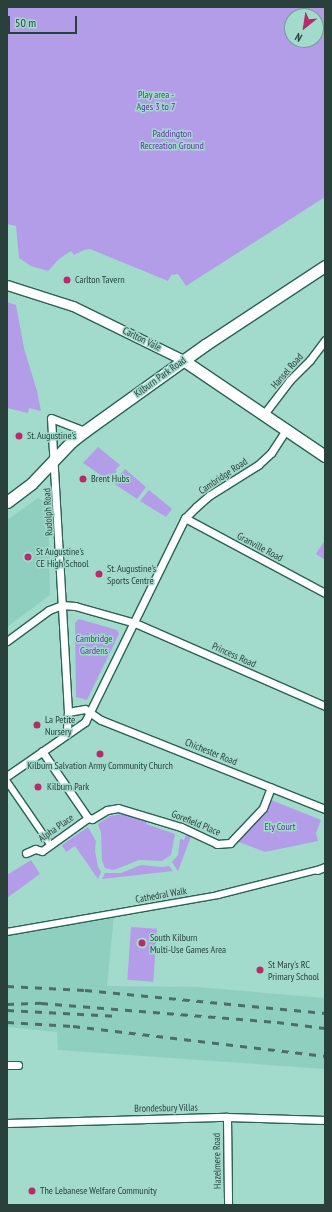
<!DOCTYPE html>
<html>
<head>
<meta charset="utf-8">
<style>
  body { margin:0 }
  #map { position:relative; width:332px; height:1212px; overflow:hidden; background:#a2dacc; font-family:"PT Sans Narrow",sans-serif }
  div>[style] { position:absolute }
  .built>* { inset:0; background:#8ecfc0 }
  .green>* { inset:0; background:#b49de8; transform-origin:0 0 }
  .roads { filter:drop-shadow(1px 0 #2b6156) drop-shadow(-1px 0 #2b6156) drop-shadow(0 1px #2b6156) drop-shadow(0 -1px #2b6156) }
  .pedestrian>* { height:5.5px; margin:-2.75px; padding:0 2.75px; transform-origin:2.75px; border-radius:2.75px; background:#fff }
  .minor>* { height:7px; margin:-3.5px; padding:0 3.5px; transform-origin:3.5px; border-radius:3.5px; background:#fff }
  .tertiary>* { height:9px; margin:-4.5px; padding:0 4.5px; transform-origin:4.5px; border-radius:4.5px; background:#fff }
  .secondary>* { height:11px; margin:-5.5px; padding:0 5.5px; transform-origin:5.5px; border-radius:5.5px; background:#fff }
  .rail>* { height:3px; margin-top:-1.5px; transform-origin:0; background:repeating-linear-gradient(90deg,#4d6e66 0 7px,transparent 0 14px) }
  .dots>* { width:11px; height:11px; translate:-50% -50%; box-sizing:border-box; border:2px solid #a2dacc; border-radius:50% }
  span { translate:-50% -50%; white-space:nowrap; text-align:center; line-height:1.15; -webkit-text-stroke:3px #a2dacc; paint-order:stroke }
  .park-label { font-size:10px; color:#5f359d }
  .poi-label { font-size:10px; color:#29403b }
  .left { translate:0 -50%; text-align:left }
  .street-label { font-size:10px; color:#29403b }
  .frame { position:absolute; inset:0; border:8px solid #29403b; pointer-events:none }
  .north { position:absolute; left:284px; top:8px; width:40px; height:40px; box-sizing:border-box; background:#a2dacc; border:1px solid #729c92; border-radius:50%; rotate:210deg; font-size:11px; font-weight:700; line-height:16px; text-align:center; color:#29403b }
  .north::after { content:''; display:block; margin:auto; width:14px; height:18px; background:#b52c6a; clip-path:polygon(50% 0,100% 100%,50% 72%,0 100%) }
  .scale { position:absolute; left:8px; top:16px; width:69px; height:18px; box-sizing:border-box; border:2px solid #29403b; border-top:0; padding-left:5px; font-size:12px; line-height:14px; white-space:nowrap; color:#29403b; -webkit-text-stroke:3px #a2dacc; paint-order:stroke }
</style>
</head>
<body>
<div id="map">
  <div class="built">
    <div style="clip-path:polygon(38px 498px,45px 502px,48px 509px,50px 595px,7px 627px,7px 520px)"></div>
    <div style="clip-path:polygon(114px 915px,107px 986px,197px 987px,325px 998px,325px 1069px,58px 1050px,57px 1032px,7px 1027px,7px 933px)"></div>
  </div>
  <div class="green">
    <div style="clip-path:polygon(evenodd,7px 7px,325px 7px,325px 197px,186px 286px,178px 274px,171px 275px,168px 281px,90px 249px,84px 250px,74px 255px,71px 251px,59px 259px,48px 271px,31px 266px,19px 258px,16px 226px,7px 224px,7px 7px,292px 16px,316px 16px,316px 40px,292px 40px,292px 16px)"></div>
    <div style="clip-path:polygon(7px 302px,16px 305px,24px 348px,37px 391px,41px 411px,29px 408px,28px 413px,7px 408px)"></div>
    <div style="clip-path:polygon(98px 447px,120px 465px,115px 470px,117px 471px,108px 480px,83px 463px)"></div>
    <div style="clip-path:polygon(125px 469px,146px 487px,137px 499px,113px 483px)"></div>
    <div style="clip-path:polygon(149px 490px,172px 509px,166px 517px,140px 501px)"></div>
    <div style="clip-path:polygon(325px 540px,325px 560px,316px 554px)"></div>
    <div style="clip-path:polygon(79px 619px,117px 630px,119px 634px,87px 700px,76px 697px,75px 623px)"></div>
    <div style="clip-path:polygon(271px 800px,321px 820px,316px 833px,318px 841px,265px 852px,236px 841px,267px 809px)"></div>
    <div style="clip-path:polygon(123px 814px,147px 820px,146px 824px,175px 834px,171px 855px,162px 861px,139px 860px,114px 870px,105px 868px,102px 861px,101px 833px,98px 824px,110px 816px)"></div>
    <div style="clip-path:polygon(88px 827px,96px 841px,95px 850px,98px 867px,101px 872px,98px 879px,75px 846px,66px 852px,62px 845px)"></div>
    <div style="clip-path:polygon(187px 832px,192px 834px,178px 871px,172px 862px,178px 855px,180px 839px,184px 840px)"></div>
    <div style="clip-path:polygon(31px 860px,40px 874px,7px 898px,7px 875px)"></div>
    <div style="clip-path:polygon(141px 865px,162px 867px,169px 866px,173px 871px,102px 879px,105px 873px,121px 873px)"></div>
    <div style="left:131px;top:927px;width:26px;height:53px;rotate:4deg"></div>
  </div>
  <div class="roads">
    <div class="pedestrian">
      <div style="left:7px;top:781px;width:78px;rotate:55.5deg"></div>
      <div style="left:7px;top:932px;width:214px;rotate:-9.9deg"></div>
      <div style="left:218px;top:895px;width:102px;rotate:-14.2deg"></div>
    </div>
    <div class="minor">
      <div style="left:264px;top:414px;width:43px;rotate:-52.6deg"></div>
      <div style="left:290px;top:380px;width:28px;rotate:-45deg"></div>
      <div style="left:310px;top:360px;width:25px;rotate:-53deg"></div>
      <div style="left:185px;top:518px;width:159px;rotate:28.2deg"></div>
      <div style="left:7px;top:641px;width:52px;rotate:-36.4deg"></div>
      <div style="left:49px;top:610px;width:14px;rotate:-21deg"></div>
      <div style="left:62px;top:605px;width:13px;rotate:4deg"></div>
      <div style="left:75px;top:606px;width:62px;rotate:15.8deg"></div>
      <div style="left:135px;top:623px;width:207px;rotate:23.6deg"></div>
      <div style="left:68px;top:712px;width:17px;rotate:-10deg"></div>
      <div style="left:85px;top:709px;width:19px;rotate:35deg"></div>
      <div style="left:101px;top:720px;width:241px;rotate:21.7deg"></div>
      <div style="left:64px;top:735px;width:6px;rotate:-59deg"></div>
      <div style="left:67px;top:730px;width:18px;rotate:-87deg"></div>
      <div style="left:68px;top:712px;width:294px;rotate:-93.3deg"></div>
      <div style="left:51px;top:418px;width:36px;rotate:21deg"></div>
      <div style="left:7px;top:776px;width:95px;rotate:-34.7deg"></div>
      <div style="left:85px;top:722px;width:227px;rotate:-63.9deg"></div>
      <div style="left:185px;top:518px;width:16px;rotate:-45deg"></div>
      <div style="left:196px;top:507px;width:18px;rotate:-41deg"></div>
      <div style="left:210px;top:495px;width:57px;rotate:-32deg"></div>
      <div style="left:258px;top:465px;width:18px;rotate:-43deg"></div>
      <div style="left:271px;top:453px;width:27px;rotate:-57deg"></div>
      <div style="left:88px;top:818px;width:4px;rotate:14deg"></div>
      <div style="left:92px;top:819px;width:17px;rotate:-31deg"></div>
      <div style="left:107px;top:810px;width:11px;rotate:-10deg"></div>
      <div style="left:118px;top:808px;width:66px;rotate:16.8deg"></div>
      <div style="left:181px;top:827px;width:40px;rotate:25deg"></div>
      <div style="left:217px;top:844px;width:13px;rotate:-4deg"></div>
      <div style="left:230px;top:843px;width:48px;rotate:-46.7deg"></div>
      <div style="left:263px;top:808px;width:22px;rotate:-69deg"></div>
      <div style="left:26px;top:853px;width:10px;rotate:-24deg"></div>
      <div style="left:35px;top:849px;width:7px;rotate:16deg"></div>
      <div style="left:42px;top:851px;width:57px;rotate:-35.7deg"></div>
      <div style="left:88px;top:818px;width:81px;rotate:-124.5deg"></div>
      <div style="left:317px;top:870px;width:9px;rotate:-21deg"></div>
      <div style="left:7px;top:1065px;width:11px"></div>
      <div style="left:227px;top:1117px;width:88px;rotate:89.3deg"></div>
      <div style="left:7px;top:1123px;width:220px;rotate:-1.6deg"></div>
      <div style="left:227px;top:1117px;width:98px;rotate:1.8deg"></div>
    </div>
    <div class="tertiary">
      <div style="left:7px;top:285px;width:69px;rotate:17.7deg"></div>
      <div style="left:73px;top:306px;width:123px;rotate:26.1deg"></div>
    </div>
    <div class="secondary">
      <div style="left:183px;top:360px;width:171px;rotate:34.1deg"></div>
      <div style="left:7px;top:502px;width:31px;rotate:-37deg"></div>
      <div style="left:32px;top:483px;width:57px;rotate:-46.4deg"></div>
      <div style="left:71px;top:442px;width:18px;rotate:-38deg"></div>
      <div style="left:85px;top:431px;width:148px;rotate:-35.6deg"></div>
      <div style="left:205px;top:345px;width:144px;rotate:-33.4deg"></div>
    </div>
  </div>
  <div class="rail">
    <div style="left:7px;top:986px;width:78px;rotate:2.9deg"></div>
    <div style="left:85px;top:990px;width:241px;rotate:5.5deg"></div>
    <div style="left:7px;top:1004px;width:34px;rotate:-2deg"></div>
    <div style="left:41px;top:1003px;width:237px;rotate:4.6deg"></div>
    <div style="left:277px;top:1022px;width:48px;rotate:7.1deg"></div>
    <div style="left:7px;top:1010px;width:112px;rotate:3.1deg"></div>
    <div style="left:7px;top:1022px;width:66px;rotate:3.5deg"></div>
    <div style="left:73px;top:1026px;width:254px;rotate:6.8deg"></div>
  </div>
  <div class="dots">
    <div style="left:67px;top:280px;background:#b52c6a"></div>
    <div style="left:19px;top:436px;background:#b52c6a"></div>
    <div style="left:83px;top:479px;background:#b52c6a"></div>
    <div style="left:28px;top:557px;background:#b52c6a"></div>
    <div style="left:99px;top:574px;background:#b52c6a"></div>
    <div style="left:37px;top:725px;background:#b52c6a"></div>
    <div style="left:100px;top:754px;background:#b52c6a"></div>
    <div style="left:38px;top:787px;background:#b52c6a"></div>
    <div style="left:142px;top:943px;background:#b52c6a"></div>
    <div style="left:260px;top:970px;background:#b52c6a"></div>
    <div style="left:32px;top:1191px;background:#b52c6a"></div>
  </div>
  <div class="park-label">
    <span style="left:156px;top:100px">Play area -<br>Ages 3 to 7</span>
    <span style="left:172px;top:139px">Paddington<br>Recreation Ground</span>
    <span style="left:94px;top:644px">Cambridge<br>Gardens</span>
    <span style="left:280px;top:827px">Ely Court</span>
  </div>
  <div class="poi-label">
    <span class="left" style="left:75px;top:280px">Carlton Tavern</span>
    <span class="left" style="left:27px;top:436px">St. Augustine's</span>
    <span class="left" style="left:91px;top:479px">Brent Hubs</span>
    <span class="left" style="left:36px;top:557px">St Augustine's<br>CE High School</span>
    <span class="left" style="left:107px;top:574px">St. Augustine's<br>Sports Centre</span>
    <span class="left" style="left:45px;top:725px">La Petite<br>Nursery</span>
    <span style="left:100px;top:766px">Kilburn Salvation Army Community Church</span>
    <span class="left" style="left:47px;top:787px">Kilburn Park</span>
    <span class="left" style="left:150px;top:943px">South Kilburn<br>Multi-Use Games Area</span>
    <span class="left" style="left:268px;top:970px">St Mary's RC<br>Primary School</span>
    <span class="left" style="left:40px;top:1191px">The Lebanese Welfare Community</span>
  </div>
  <div class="street-label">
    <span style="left:142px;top:339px;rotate:26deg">Carlton Vale</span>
    <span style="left:287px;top:371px;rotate:-49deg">Hansel Road</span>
    <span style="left:160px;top:377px;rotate:-36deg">Kilburn Park Road</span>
    <span style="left:223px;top:476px;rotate:-34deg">Cambridge Road</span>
    <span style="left:48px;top:512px;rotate:-93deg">Rudolph Road</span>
    <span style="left:260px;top:547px;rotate:28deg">Granville Road</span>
    <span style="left:234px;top:655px;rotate:24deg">Princess Road</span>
    <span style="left:211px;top:752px;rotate:22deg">Chichester Road</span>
    <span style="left:196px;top:823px;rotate:22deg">Gorefield Place</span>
    <span style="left:56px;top:828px;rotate:-35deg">Alpha Place</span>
    <span style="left:161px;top:895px;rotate:-10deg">Cathedral Walk</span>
    <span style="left:166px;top:1108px;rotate:-1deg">Brondesbury Villas</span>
    <span style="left:217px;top:1161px;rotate:-91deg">Hazelmere Road</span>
  </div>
  <div class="frame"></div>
  <div class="north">N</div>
  <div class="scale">50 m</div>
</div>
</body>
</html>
